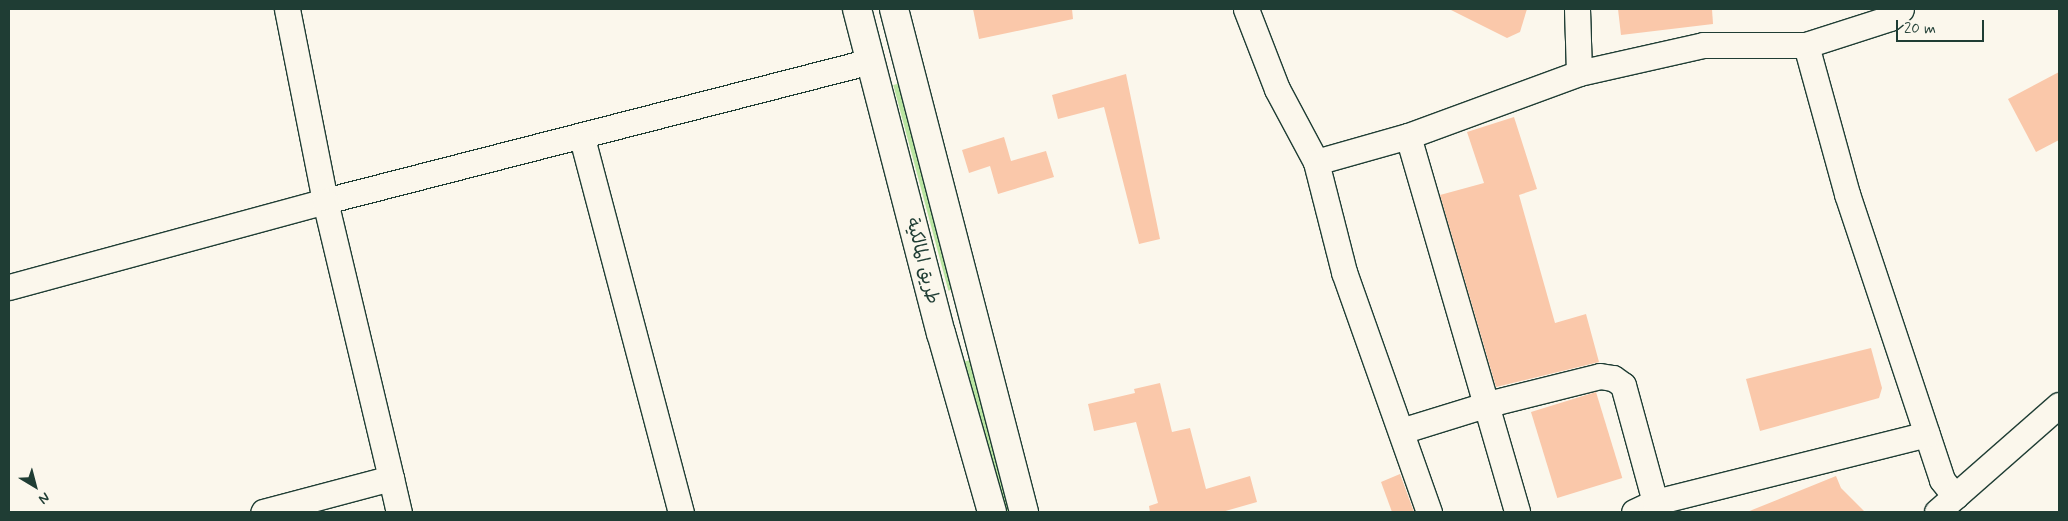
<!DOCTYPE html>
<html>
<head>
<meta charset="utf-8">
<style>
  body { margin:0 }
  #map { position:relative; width:2068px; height:521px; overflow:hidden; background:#fbf7ec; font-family:Mynerve,"Playpen Sans Arabic",sans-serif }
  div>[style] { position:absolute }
  .green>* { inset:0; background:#bae5a2; transform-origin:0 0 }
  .building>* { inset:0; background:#fac8aa; transform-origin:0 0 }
  .roads { filter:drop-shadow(1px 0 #1f3d34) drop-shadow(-1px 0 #1f3d34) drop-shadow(0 1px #1f3d34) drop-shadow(0 -1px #1f3d34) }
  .minor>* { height:25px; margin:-12.5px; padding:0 12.5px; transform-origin:12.5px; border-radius:12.5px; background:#fbf7ec }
  .secondary>* { height:28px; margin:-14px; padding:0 14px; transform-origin:14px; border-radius:14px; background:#fbf7ec }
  span { translate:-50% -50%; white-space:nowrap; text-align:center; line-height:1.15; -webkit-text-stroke:4px #fbf7ec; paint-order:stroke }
  .street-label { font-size:18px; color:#1f3d34 }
  .frame { position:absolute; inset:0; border:10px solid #1f3d34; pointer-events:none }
  .north { position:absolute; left:10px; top:461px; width:50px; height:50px; -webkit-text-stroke:4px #fbf7ec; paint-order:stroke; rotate:143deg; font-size:14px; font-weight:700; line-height:20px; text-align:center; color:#1f3d34 }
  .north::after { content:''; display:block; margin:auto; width:18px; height:22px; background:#1f3d34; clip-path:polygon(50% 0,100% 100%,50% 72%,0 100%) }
  .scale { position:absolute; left:1896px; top:20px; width:88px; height:22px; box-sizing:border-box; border:2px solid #1f3d34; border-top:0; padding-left:6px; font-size:15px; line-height:18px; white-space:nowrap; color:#1f3d34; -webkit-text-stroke:4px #fbf7ec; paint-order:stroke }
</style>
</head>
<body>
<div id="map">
  <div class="green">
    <div style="left:901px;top:83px;width:213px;height:8px;rotate:75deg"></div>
    <div style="left:974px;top:359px;width:158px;height:11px;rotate:76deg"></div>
  </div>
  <div class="building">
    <div style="clip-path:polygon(973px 9px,1072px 9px,1073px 19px,979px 39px)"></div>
    <div style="clip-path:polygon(1449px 9px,1527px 9px,1520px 32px,1507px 38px)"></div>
    <div style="clip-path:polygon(1618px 9px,1712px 9px,1713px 24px,1621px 35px)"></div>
    <div style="clip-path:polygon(2059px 72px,2059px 140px,2036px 152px,2008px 99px)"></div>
    <div style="clip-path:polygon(1126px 74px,1160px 239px,1139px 244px,1104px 107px,1058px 119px,1052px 95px)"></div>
    <div style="clip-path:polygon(1514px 117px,1537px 189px,1519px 195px,1555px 323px,1586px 314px,1599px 362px,1496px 387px,1440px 195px,1484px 183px,1467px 132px)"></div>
    <div style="clip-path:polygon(1004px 137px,1011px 161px,1046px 151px,1054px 177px,998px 194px,990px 166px,969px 173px,962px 150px)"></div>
    <div style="clip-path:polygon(1871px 348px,1882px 388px,1879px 398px,1760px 431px,1746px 379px)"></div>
    <div style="clip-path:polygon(1160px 383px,1172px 432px,1190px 428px,1206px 489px,1250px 476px,1257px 502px,1222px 512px,1150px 512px,1149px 506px,1158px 503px,1136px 422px,1094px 431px,1088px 404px,1135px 393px,1134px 389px)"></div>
    <div style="left:1596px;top:392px;width:90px;height:68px;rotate:73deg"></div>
    <div style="clip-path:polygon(1400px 474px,1414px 512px,1392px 512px,1381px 482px)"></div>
    <div style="clip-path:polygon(1836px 476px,1841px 488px,1865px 512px,1747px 512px)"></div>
  </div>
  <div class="roads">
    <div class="minor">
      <div style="left:287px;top:9px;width:196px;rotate:78.8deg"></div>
      <div style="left:325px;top:201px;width:564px;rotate:-14.38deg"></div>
      <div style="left:1246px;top:9px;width:86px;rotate:68.8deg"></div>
      <div style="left:1277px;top:89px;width:83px;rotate:61.9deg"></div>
      <div style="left:1316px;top:162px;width:114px;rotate:75.7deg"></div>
      <div style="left:1344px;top:272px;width:255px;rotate:70.5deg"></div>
      <div style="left:1577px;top:9px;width:64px;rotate:88.2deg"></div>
      <div style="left:1806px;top:45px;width:155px;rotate:74.6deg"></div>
      <div style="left:1847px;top:194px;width:301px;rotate:71.6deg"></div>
      <div style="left:1942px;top:480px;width:21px;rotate:51deg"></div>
      <div style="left:1408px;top:136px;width:391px;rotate:73.8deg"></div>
      <div style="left:582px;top:138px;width:387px;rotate:75.2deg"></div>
      <div style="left:1316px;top:162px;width:96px;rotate:-15.8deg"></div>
      <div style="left:1408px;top:136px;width:182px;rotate:-20.2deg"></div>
      <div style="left:1579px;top:73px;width:127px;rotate:-12.7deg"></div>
      <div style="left:1703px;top:45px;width:103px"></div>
      <div style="left:1806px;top:45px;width:88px;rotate:-17.8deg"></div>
      <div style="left:1890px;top:18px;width:14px;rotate:-39deg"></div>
      <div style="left:9px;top:287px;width:327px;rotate:-15.2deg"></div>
      <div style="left:325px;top:201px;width:285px;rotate:76.6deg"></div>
      <div style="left:391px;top:478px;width:132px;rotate:165.1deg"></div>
      <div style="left:1401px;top:431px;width:91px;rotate:-17.2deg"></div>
      <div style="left:1488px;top:404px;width:115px;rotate:-14deg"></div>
      <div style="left:1600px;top:376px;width:13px;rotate:9deg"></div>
      <div style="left:1613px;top:378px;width:12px;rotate:35deg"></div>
      <div style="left:1623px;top:385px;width:121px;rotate:74.7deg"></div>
      <div style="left:1655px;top:502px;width:23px;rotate:155deg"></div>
      <div style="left:391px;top:478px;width:35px;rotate:77deg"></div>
      <div style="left:1655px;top:502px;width:280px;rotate:-14deg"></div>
      <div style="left:1937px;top:512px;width:162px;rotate:-41.3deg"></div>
    </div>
    <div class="secondary">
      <div style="left:857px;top:9px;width:335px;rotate:75.5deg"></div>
      <div style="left:941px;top:333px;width:186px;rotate:74.1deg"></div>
      <div style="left:894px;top:9px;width:520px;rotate:75.51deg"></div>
    </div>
  </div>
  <div class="street-label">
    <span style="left:922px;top:261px;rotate:76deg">طريق المالكية</span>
  </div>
  <div class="frame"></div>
  <div class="north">N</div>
  <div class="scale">20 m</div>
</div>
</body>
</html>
